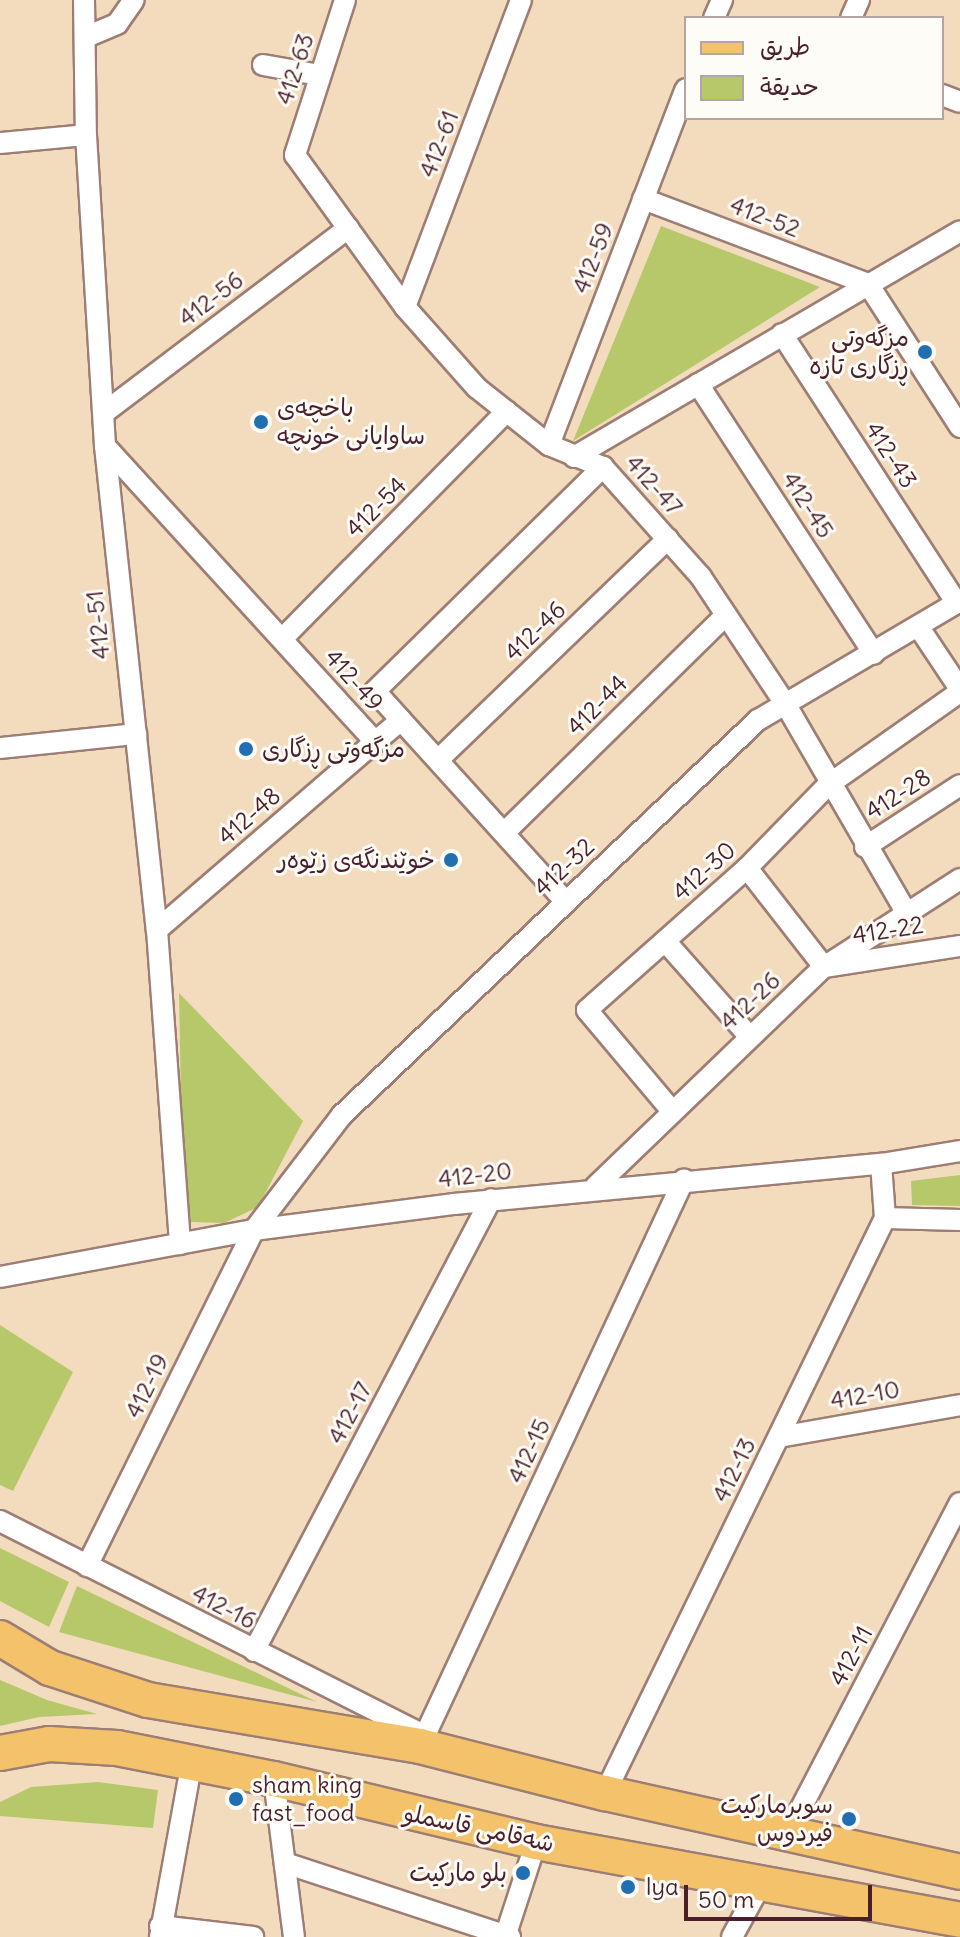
<!DOCTYPE html>
<html>
<head>
<meta charset="utf-8">
<style>
  body { margin:0 }
  #map { position:relative; width:960px; height:1937px; overflow:hidden; background:#f3dcbd; font-family:Delius,"Playpen Sans Arabic",sans-serif }
  div>[style] { position:absolute }
  .green>* { inset:0; background:#b7c86a }
  .roads { filter:drop-shadow(2px 0 #9e7e74) drop-shadow(-2px 0 #9e7e74) drop-shadow(0 2px #9e7e74) drop-shadow(0 -2px #9e7e74) }
  .minor>* { height:20px; margin:-10px; padding:0 10px; transform-origin:10px; border-radius:10px; background:#fff }
  .primary>* { height:34px; margin:-17px; padding:0 17px; transform-origin:17px; border-radius:17px; background:#f3c26a }
  .dots>* { width:22px; height:22px; translate:-50% -50%; box-sizing:border-box; border:4px solid #fdfcf7; border-radius:50% }
  span { translate:-50% -50%; white-space:nowrap; text-align:center; line-height:1.15; -webkit-text-stroke:6px #fdfcf7; paint-order:stroke }
  .street-label { font-size:24px; color:#4a1f2b }
  .poi-label { font-size:24px; color:#4a1f2b }
  .right { translate:-100% -50%; text-align:right }
  .left { translate:0 -50%; text-align:left }
  .legend { position:absolute; left:684px; top:16px; width:260px; height:104px; box-sizing:border-box; background:#fdfcf7; border:2px solid #b5a4a5; margin:0; padding:10px 14px; list-style:none; font-size:24px; color:#4a1f2b }
  .legend li { display:flex; align-items:center; gap:16px; height:40px }
  .legend b { width:40px; border:2px solid #b5a4a5 }
  .scale { position:absolute; left:684px; top:1885px; width:188px; height:36px; box-sizing:border-box; border:4px solid #4a1f2b; border-top:0; padding-left:10px; font-size:24px; line-height:28px; white-space:nowrap; color:#4a1f2b; -webkit-text-stroke:6px #fdfcf7; paint-order:stroke }
</style>
</head>
<body>
<div id="map">
  <div class="green">
    <div style="clip-path:polygon(661px 226px,820px 287px,573px 441px)"></div>
    <div style="clip-path:polygon(179px 993px,303px 1121px,258px 1207px,224px 1223px,191px 1222px,183px 1209px)"></div>
    <div style="clip-path:polygon(960px 1175px,960px 1206px,912px 1205px,911px 1181px)"></div>
    <div style="clip-path:polygon(0 1325px,73px 1372px,13px 1491px,0 1485px)"></div>
    <div style="clip-path:polygon(0 1548px,69px 1582px,49px 1627px,0 1601px)"></div>
    <div style="clip-path:polygon(77px 1586px,317px 1702px,59px 1632px)"></div>
    <div style="clip-path:polygon(0 1680px,47px 1700px,97px 1714px,39px 1717px,0 1726px)"></div>
    <div style="clip-path:polygon(98px 1782px,158px 1790px,153px 1828px,0 1816px,0 1802px,31px 1787px)"></div>
  </div>
  <div class="roads">
    <div class="minor">
      <div style="left:84px;top:0;width:135px;rotate:89.2deg"></div>
      <div style="left:86px;top:135px;width:312px;rotate:86.5deg"></div>
      <div style="left:105px;top:446px;width:487px;rotate:83.9deg"></div>
      <div style="left:157px;top:930px;width:315px;rotate:85.8deg"></div>
      <div style="left:345px;top:0;width:163px;rotate:107.9deg"></div>
      <div style="left:295px;top:155px;width:188px;rotate:54.1deg"></div>
      <div style="left:405px;top:307px;width:108px;rotate:48.4deg"></div>
      <div style="left:477px;top:388px;width:92px;rotate:38.4deg"></div>
      <div style="left:549px;top:445px;width:58px;rotate:22.2deg"></div>
      <div style="left:603px;top:467px;width:147px;rotate:48.3deg"></div>
      <div style="left:701px;top:577px;width:154px;rotate:56.4deg"></div>
      <div style="left:786px;top:705px;width:239px;rotate:59.9deg"></div>
      <div style="left:714px;top:18px;width:20px;rotate:-66deg"></div>
      <div style="left:851px;top:18px;width:20px;rotate:-66deg"></div>
      <div style="left:86px;top:37px;width:34px;rotate:-23deg"></div>
      <div style="left:117px;top:24px;width:29px;rotate:-55deg"></div>
      <div style="left:263px;top:65px;width:58px;rotate:10deg"></div>
      <div style="left:942px;top:95px;width:19px;rotate:21deg"></div>
      <div style="left:0;top:143px;width:86px;rotate:-5.3deg"></div>
      <div style="left:643px;top:199px;width:241px;rotate:20.7deg"></div>
      <div style="left:868px;top:284px;width:170px;rotate:57.2deg"></div>
      <div style="left:405px;top:307px;width:328px;rotate:-69.3deg"></div>
      <div style="left:782px;top:334px;width:321px;rotate:57deg"></div>
      <div style="left:698px;top:384px;width:322px;rotate:56.9deg"></div>
      <div style="left:105px;top:412px;width:305px;rotate:-37.1deg"></div>
      <div style="left:549px;top:445px;width:381px;rotate:-69deg"></div>
      <div style="left:105px;top:446px;width:401px;rotate:47.6deg"></div>
      <div style="left:375px;top:742px;width:34px;rotate:-40deg"></div>
      <div style="left:401px;top:720px;width:246px;rotate:47.8deg"></div>
      <div style="left:574px;top:457px;width:447px;rotate:-30.3deg"></div>
      <div style="left:918px;top:626px;width:76px;rotate:56.3deg"></div>
      <div style="left:282px;top:639px;width:320px;rotate:-45.4deg"></div>
      <div style="left:401px;top:720px;width:39px;rotate:-132deg"></div>
      <div style="left:375px;top:691px;width:320px;rotate:-44.5deg"></div>
      <div style="left:0;top:748px;width:137px;rotate:-5.9deg"></div>
      <div style="left:438px;top:760px;width:319px;rotate:-43.9deg"></div>
      <div style="left:504px;top:833px;width:311px;rotate:-44.5deg"></div>
      <div style="left:865px;top:847px;width:113px;rotate:-33.1deg"></div>
      <div style="left:747px;top:868px;width:125px;rotate:52.1deg"></div>
      <div style="left:824px;top:967px;width:138px;rotate:-8.8deg"></div>
      <div style="left:157px;top:930px;width:288px;rotate:-40.8deg"></div>
      <div style="left:665px;top:941px;width:128px;rotate:48.5deg"></div>
      <div style="left:672px;top:1111px;width:132px;rotate:-130.1deg"></div>
      <div style="left:587px;top:1010px;width:214px;rotate:-41.6deg"></div>
      <div style="left:747px;top:868px;width:116px;rotate:-45.7deg"></div>
      <div style="left:828px;top:785px;width:161px;rotate:-35.2deg"></div>
      <div style="left:595px;top:1187px;width:318px;rotate:-43.9deg"></div>
      <div style="left:824px;top:967px;width:162px;rotate:-32.9deg"></div>
      <div style="left:885px;top:1218px;width:75px;rotate:1.5deg"></div>
      <div style="left:0;top:1277px;width:258px;rotate:-10.5deg"></div>
      <div style="left:254px;top:1230px;width:202px;rotate:-7.4deg"></div>
      <div style="left:454px;top:1204px;width:429px;rotate:-5.4deg"></div>
      <div style="left:881px;top:1164px;width:80px;rotate:-9.3deg"></div>
      <div style="left:779px;top:1437px;width:184px;rotate:-10deg"></div>
      <div style="left:0;top:1521px;width:476px;rotate:26.8deg"></div>
      <div style="left:87px;top:1566px;width:375px;rotate:-63.6deg"></div>
      <div style="left:254px;top:1230px;width:145px;rotate:-52.6deg"></div>
      <div style="left:342px;top:1115px;width:574px;rotate:-43.52deg"></div>
      <div style="left:758px;top:720px;width:234px;rotate:-30.5deg"></div>
      <div style="left:254px;top:1651px;width:510px;rotate:-62.33deg"></div>
      <div style="left:420px;top:1746px;width:625px;rotate:-65.03deg"></div>
      <div style="left:274px;top:1779px;width:159px;rotate:82.8deg"></div>
      <div style="left:605px;top:1793px;width:640px;rotate:-64.04deg"></div>
      <div style="left:885px;top:1218px;width:54px;rotate:-94.2deg"></div>
      <div style="left:788px;top:1833px;width:372px;rotate:-62.5deg"></div>
      <div style="left:285px;top:1863px;width:237px;rotate:18.2deg"></div>
      <div style="left:160px;top:1926px;width:94px;rotate:6.7deg"></div>
      <div style="left:160px;top:1937px;width:179px;rotate:-79.7deg"></div>
      <div style="left:505px;top:1937px;width:100px;rotate:-71.9deg"></div>
      <div style="left:732px;top:1937px;width:63px;rotate:-61.4deg"></div>
    </div>
    <div class="primary">
      <div style="left:0;top:1638px;width:58px;rotate:31deg"></div>
      <div style="left:50px;top:1668px;width:103px;rotate:18.1deg"></div>
      <div style="left:148px;top:1700px;width:276px;rotate:9.6deg"></div>
      <div style="left:420px;top:1746px;width:191px;rotate:14.3deg"></div>
      <div style="left:605px;top:1793px;width:364px;rotate:12.5deg"></div>
      <div style="left:0;top:1753px;width:50px;rotate:-10.4deg"></div>
      <div style="left:49px;top:1744px;width:68px;rotate:3.4deg"></div>
      <div style="left:117px;top:1748px;width:160px;rotate:11.2deg"></div>
      <div style="left:274px;top:1779px;width:269px;rotate:13.5deg"></div>
      <div style="left:536px;top:1842px;width:431px;rotate:10.4deg"></div>
    </div>
  </div>
  <div class="dots">
    <div style="left:925px;top:352px;background:#1f6fb2"></div>
    <div style="left:261px;top:422px;background:#1f6fb2"></div>
    <div style="left:246px;top:749px;background:#1f6fb2"></div>
    <div style="left:451px;top:860px;background:#1f6fb2"></div>
    <div style="left:236px;top:1799px;background:#1f6fb2"></div>
    <div style="left:849px;top:1819px;background:#1f6fb2"></div>
    <div style="left:523px;top:1873px;background:#1f6fb2"></div>
    <div style="left:628px;top:1887px;background:#1f6fb2"></div>
  </div>
  <div class="street-label">
    <span style="left:295px;top:69px;rotate:-72deg">412-63</span>
    <span style="left:439px;top:144px;rotate:-69deg">412-61</span>
    <span style="left:765px;top:217px;rotate:21deg">412-52</span>
    <span style="left:593px;top:258px;rotate:-69deg">412-59</span>
    <span style="left:211px;top:299px;rotate:-37deg">412-56</span>
    <span style="left:891px;top:455px;rotate:57deg">412-43</span>
    <span style="left:654px;top:485px;rotate:48deg">412-47</span>
    <span style="left:808px;top:505px;rotate:57deg">412-45</span>
    <span style="left:376px;top:507px;rotate:-45deg">412-54</span>
    <span style="left:98px;top:625px;rotate:-96deg">412-51</span>
    <span style="left:535px;top:631px;rotate:-44deg">412-46</span>
    <span style="left:354px;top:680px;rotate:48deg">412-49</span>
    <span style="left:597px;top:705px;rotate:-45deg">412-44</span>
    <span style="left:898px;top:794px;rotate:-33deg">412-28</span>
    <span style="left:249px;top:816px;rotate:-41deg">412-48</span>
    <span style="left:564px;top:867px;rotate:-43deg">412-32</span>
    <span style="left:704px;top:871px;rotate:-42deg">412-30</span>
    <span style="left:888px;top:930px;rotate:-9deg">412-22</span>
    <span style="left:750px;top:1001px;rotate:-43deg">412-26</span>
    <span style="left:475px;top:1175px;rotate:-7deg">412-20</span>
    <span style="left:147px;top:1386px;rotate:-64deg">412-19</span>
    <span style="left:865px;top:1395px;rotate:-10deg">412-10</span>
    <span style="left:350px;top:1413px;rotate:-62deg">412-17</span>
    <span style="left:529px;top:1451px;rotate:-65deg">412-15</span>
    <span style="left:734px;top:1470px;rotate:-64deg">412-13</span>
    <span style="left:224px;top:1607px;rotate:27deg">412-16</span>
    <span style="left:851px;top:1656px;rotate:-62deg">412-11</span>
    <span style="left:479px;top:1828px;rotate:12deg">شەقامی قاسملو</span>
  </div>
  <div class="poi-label">
    <span class="right" style="left:909px;top:352px">مزگەوتی<br>ڕزگاری تازە</span>
    <span class="left" style="left:277px;top:422px">باخچەی<br>ساوایانی خونچە</span>
    <span class="left" style="left:262px;top:749px">مزگەوتی ڕزگاری</span>
    <span class="right" style="left:435px;top:860px">خوێندنگەی زێوەر</span>
    <span class="left" style="left:252px;top:1799px">sham king<br>fast_food</span>
    <span class="right" style="left:833px;top:1819px">سوبرمارکیت<br>فیردوس</span>
    <span class="right" style="left:507px;top:1873px">بلو ماركيت</span>
    <span class="left" style="left:646px;top:1887px">lya</span>
  </div>
  <ul class="legend">
  <li><b style="height:10px;background:#f3c26a"></b>طريق</li>
  <li><b style="height:22px;background:#b7c86a"></b>حديقة</li>
  </ul>
  <div class="scale">50 m</div>
</div>
</body>
</html>
